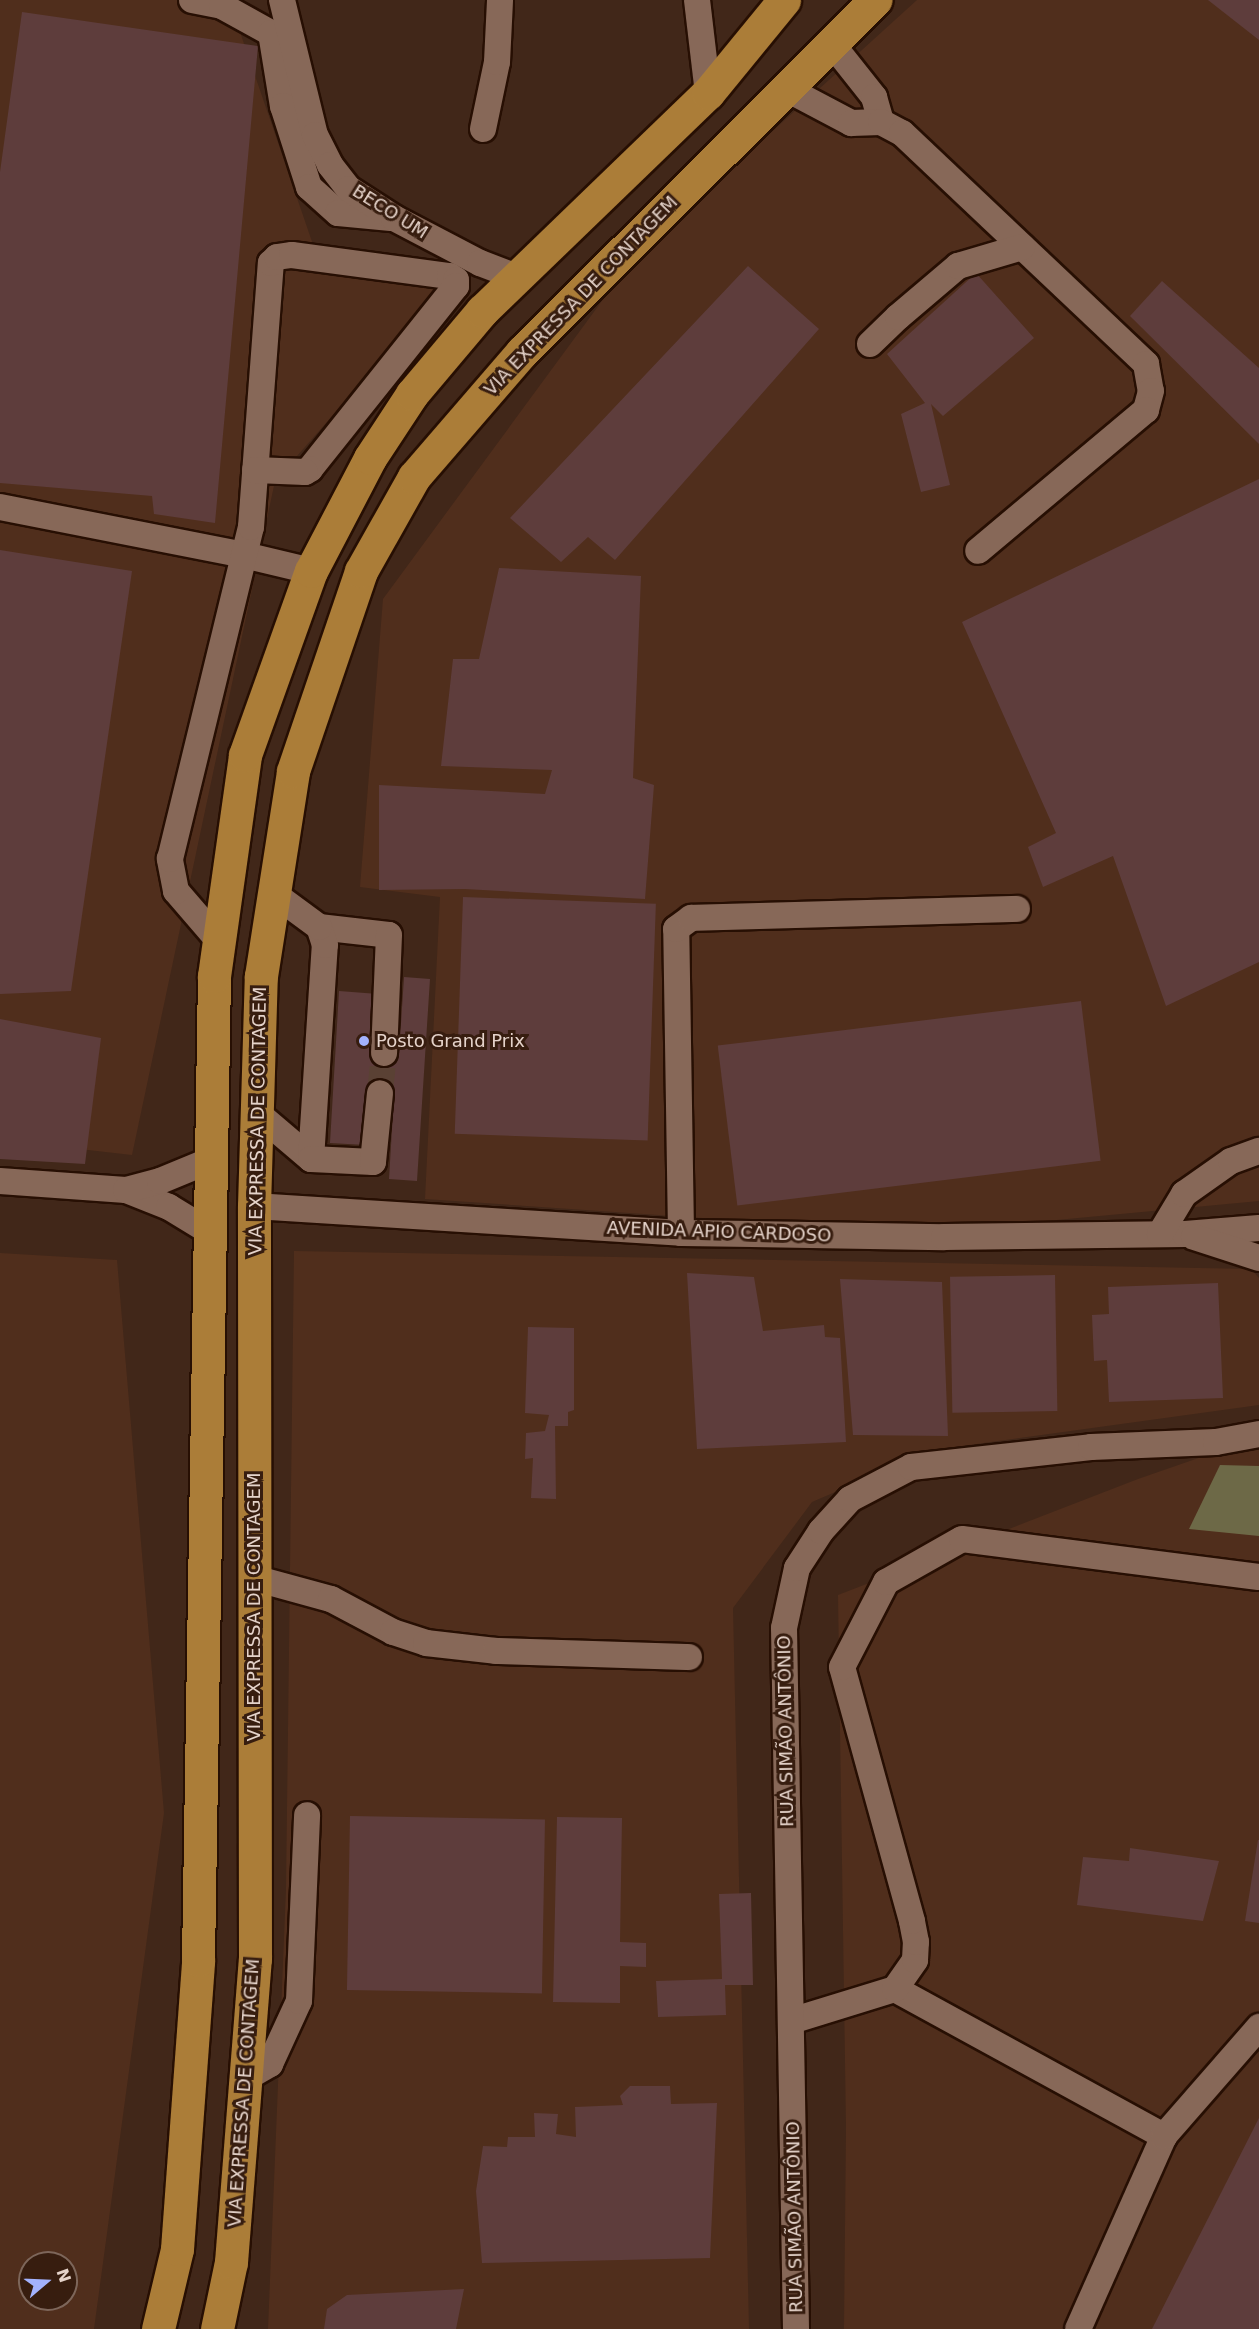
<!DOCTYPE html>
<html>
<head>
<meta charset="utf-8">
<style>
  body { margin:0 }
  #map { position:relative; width:1259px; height:2329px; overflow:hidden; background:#412719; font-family:"DejaVu Sans",sans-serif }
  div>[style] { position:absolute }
  .built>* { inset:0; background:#502e1c }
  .forest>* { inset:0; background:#6d6947 }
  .building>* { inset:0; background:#5e3d3c; transform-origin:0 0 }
  .minor-tunnel>* { height:26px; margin-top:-13px; transform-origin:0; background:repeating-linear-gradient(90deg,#5a4134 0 26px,transparent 0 39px) }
  .roads { filter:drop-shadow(2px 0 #270f03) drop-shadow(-2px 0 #270f03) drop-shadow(0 2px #270f03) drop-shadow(0 -2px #270f03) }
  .minor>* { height:26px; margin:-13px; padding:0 13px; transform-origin:13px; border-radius:13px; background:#876858 }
  .highway>* { height:33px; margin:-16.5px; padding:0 16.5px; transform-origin:16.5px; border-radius:16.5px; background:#ab7d38 }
  .dots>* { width:16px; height:16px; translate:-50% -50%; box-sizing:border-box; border:3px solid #371d0f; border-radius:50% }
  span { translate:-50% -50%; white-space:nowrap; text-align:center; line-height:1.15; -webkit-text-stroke:6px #371d0f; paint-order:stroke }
  .street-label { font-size:18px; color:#e5d3ca }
  .poi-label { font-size:18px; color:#e5d3ca }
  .left { translate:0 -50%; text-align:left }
  .north { position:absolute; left:18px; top:2251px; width:60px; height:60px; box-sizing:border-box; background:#371d0f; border:2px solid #7d665a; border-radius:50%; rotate:71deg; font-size:16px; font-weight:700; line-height:24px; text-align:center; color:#e5d3ca }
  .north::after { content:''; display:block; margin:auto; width:21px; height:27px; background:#a3b2fd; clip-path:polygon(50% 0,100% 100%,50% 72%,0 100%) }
</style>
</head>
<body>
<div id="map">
  <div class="built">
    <div style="clip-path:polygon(0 0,229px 0,319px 262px,452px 280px,275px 481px,132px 1155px,0 1140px)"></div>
    <div style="clip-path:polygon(917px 0,1259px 0,1259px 1201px,1046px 1221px,866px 1225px,717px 1219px,425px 1199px,440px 897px,360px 887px,383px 599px,635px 256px)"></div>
    <div style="clip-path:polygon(294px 1251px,1251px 1269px,1259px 1278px,1259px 1405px,933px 1450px,812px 1502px,733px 1608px,749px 2329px,268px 2329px,286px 1889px)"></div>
    <div style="clip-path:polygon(evenodd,0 1253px,117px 1260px,164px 1813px,94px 2329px,0 2329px,0 1253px,30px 2263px,66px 2263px,66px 2299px,30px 2299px,30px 2263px)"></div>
    <div style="clip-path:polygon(1259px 1437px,1259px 2329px,844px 2329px,846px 2128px,838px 1595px,1138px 1479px)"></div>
  </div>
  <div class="forest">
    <div style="clip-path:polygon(1220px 1465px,1259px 1466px,1259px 1536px,1189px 1529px)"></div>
  </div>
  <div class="building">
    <div style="clip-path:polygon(1208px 0,1259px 0,1259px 40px)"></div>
    <div style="clip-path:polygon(22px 12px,258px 46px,215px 523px,154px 514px,152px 496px,0 483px,0 172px)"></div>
    <div style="clip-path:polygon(748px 266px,819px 329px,615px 560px,588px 537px,561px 562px,510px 518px)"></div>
    <div style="clip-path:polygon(976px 273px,1034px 338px,943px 416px,931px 404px,950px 485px,921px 492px,901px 414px,925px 403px,887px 354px)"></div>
    <div style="clip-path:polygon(1162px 281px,1259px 368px,1259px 444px,1130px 316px)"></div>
    <div style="clip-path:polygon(1259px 479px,1259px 962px,1166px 1006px,1113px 856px,1043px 887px,1028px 847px,1056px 833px,962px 622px)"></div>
    <div style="clip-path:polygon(0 550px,132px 571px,71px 991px,0 994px)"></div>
    <div style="clip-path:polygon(499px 568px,641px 576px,633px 778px,654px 785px,645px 899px,465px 889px,379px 890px,379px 785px,545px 794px,552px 770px,441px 766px,453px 659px,479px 659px)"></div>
    <div style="left:463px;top:897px;width:193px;height:237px;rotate:2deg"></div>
    <div style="clip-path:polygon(404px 977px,430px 979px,417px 1181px,389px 1179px,394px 1095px,369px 1093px,365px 1145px,330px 1143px,339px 991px,378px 994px,375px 1053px,399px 1054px)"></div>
    <div style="left:1081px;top:1001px;width:161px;height:366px;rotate:83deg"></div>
    <div style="clip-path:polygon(0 1019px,101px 1038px,85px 1164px,0 1159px)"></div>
    <div style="clip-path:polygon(687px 1273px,754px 1277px,763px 1331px,824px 1325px,825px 1337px,840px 1338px,846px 1442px,697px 1449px)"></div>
    <div style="left:1055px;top:1275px;width:136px;height:105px;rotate:89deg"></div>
    <div style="clip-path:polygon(840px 1279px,942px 1282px,948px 1436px,853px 1435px)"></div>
    <div style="clip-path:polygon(1218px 1283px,1223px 1398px,1109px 1402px,1107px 1360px,1094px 1361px,1092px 1315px,1109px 1314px,1108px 1287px)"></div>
    <div style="clip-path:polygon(528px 1327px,574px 1328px,574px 1410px,568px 1412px,568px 1426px,555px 1426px,556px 1499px,531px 1498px,533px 1458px,525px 1459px,526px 1433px,545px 1431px,549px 1415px,525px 1413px)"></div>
    <div style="left:350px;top:1816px;width:195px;height:174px;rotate:1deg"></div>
    <div style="clip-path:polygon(557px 1817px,622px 1818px,620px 1942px,646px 1943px,646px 1967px,620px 1966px,620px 2003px,553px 2002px)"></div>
    <div style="clip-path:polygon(1258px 1840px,1259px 1840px,1259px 1923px,1245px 1921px)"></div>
    <div style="clip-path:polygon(1130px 1848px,1219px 1861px,1203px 1921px,1077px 1905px,1083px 1857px,1129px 1861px)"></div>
    <div style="clip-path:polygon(751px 1893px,753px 1985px,725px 1985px,726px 2015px,658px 2017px,656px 1981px,722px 1979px,719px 1894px)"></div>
    <div style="clip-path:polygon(630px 2086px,670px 2086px,671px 2104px,717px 2103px,710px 2258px,482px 2263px,476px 2191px,483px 2146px,507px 2147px,508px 2137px,535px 2137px,534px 2113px,558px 2114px,556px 2134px,576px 2137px,575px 2107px,623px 2105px,620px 2096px)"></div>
    <div style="clip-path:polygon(1259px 2118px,1259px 2329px,1152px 2329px)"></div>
    <div style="clip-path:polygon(464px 2289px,456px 2329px,324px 2329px,327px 2309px,347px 2295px)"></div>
  </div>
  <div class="minor-tunnel">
    <div style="left:380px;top:1093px;width:40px;rotate:-84.3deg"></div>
  </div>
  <div class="roads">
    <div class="minor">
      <div style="left:192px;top:0;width:31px;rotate:11deg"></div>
      <div style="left:222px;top:6px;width:56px;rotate:28.9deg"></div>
      <div style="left:271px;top:33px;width:74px;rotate:80.7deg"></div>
      <div style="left:283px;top:106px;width:85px;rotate:72.2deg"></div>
      <div style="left:309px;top:187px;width:39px;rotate:42deg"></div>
      <div style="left:338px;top:213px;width:53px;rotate:5.4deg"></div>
      <div style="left:282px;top:0;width:139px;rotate:76.3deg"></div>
      <div style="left:315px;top:135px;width:34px;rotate:63deg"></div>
      <div style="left:330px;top:165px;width:31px;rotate:52deg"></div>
      <div style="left:349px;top:189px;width:54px;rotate:32.8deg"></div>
      <div style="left:394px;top:218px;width:97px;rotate:27.6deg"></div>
      <div style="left:480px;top:263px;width:39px;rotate:21deg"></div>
      <div style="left:697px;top:0;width:94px;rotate:83.3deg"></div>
      <div style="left:832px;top:44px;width:68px;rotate:51.6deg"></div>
      <div style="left:874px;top:97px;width:26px;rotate:74deg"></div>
      <div style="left:785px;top:88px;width:75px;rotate:27.9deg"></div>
      <div style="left:851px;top:123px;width:30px;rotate:-2deg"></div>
      <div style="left:881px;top:122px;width:24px;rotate:28deg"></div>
      <div style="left:902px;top:133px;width:336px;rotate:43.4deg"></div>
      <div style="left:1146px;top:364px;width:27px;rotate:80deg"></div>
      <div style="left:1151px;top:391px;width:20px;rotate:105deg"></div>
      <div style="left:1146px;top:410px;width:219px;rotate:140deg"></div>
      <div style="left:483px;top:129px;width:68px;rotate:-78.2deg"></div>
      <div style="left:497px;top:62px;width:62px;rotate:-87.2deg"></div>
      <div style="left:870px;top:344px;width:39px;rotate:-44deg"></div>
      <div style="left:898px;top:317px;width:79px;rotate:-40.4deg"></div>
      <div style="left:958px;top:266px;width:67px;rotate:-16.5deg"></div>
      <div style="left:0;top:507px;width:249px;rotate:11.1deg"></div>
      <div style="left:244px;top:555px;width:69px;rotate:13.4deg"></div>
      <div style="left:319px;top:927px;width:70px;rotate:6.5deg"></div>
      <div style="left:389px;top:935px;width:118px;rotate:92.4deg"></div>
      <div style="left:219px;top:941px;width:66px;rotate:-130.7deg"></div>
      <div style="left:176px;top:891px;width:33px;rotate:-101deg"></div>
      <div style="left:170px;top:859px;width:342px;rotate:-76.3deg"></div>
      <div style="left:251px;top:527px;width:265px;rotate:-85.7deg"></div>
      <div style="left:271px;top:263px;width:8px;rotate:-45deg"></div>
      <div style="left:277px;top:257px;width:15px;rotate:-8deg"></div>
      <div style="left:292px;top:255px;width:159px;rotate:7.6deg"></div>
      <div style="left:450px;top:276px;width:7px;rotate:34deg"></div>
      <div style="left:456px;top:280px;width:6px;rotate:90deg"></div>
      <div style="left:456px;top:286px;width:234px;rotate:128.6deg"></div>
      <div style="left:310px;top:469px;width:6px;rotate:149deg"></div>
      <div style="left:305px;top:472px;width:50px;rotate:-177.7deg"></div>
      <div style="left:257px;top:1113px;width:71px;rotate:40.4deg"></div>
      <div style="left:311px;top:1159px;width:214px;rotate:-86.3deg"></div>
      <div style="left:325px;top:945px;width:19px;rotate:-108deg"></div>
      <div style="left:319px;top:927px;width:56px;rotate:-143.7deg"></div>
      <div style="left:311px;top:1159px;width:62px;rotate:2.8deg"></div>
      <div style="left:373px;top:1162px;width:69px;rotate:-84.2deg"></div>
      <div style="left:0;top:1181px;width:126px;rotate:4.1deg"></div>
      <div style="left:126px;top:1190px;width:46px;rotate:21.6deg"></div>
      <div style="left:169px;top:1207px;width:48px;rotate:31.4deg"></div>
      <div style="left:126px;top:1190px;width:35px;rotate:-15deg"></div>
      <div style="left:160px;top:1181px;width:55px;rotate:-22.4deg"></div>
      <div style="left:254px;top:1206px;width:428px;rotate:3.6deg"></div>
      <div style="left:681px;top:1233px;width:263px;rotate:0.9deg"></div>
      <div style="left:944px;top:1237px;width:241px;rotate:-0.7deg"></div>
      <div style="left:1185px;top:1234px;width:74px;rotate:-4.6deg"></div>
      <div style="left:681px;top:1233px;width:304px;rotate:-90.9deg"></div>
      <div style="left:676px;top:929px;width:19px;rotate:-36deg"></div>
      <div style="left:691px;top:918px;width:326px;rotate:-1.6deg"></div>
      <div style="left:1160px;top:1234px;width:47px;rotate:-59deg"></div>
      <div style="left:1184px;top:1194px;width:57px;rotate:-35.1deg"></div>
      <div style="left:1231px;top:1161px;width:30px;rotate:-20deg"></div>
      <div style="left:1194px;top:1237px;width:68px;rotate:17.9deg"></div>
      <div style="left:254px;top:1578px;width:80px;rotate:15.3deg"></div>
      <div style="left:331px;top:1599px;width:70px;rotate:28deg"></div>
      <div style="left:393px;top:1632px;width:35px;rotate:18deg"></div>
      <div style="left:426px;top:1643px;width:70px;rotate:6.5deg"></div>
      <div style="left:496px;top:1651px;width:193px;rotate:1.8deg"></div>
      <div style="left:895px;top:1989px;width:307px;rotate:28.7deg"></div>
      <div style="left:1164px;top:2136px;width:211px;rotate:114deg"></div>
      <div style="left:791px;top:2021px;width:109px;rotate:-17.1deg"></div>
      <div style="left:895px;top:1989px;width:35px;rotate:-55deg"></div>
      <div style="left:915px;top:1960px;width:18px;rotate:-87deg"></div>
      <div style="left:916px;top:1942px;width:21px;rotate:-101deg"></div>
      <div style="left:912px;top:1921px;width:263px;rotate:-105.4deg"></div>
      <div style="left:842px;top:1667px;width:96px;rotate:-62.6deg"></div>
      <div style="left:886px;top:1582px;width:87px;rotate:-29.5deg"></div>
      <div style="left:962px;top:1539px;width:299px;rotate:7.3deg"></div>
      <div style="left:246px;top:2078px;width:28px;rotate:-30deg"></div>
      <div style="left:270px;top:2064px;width:69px;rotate:-65.3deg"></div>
      <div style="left:299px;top:2001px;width:186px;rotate:-87.5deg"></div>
      <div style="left:1164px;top:2136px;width:145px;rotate:-48.9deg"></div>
      <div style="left:796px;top:2329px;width:701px;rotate:-90.98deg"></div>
      <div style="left:784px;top:1628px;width:61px;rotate:-77.8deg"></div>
      <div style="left:797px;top:1568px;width:44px;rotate:-57deg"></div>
      <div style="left:821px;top:1531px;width:43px;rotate:-47.8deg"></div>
      <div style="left:850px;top:1499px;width:69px;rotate:-27.7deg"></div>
      <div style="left:911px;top:1467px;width:181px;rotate:-6.3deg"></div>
      <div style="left:1091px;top:1447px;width:125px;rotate:-2.3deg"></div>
      <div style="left:1216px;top:1442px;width:44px;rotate:-10.5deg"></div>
    </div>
    <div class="highway">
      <div style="left:158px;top:2329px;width:82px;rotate:-76.6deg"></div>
      <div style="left:177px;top:2249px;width:290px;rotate:-85.8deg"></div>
      <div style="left:198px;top:1960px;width:984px;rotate:-89.07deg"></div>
      <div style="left:214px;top:976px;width:223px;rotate:-82deg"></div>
      <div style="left:245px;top:755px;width:195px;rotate:-70.3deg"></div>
      <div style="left:311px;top:571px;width:127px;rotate:-62.4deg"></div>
      <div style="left:370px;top:458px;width:77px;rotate:-56.7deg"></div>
      <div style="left:412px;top:394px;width:109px;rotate:-49.9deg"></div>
      <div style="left:482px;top:311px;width:314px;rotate:-44deg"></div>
      <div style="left:708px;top:93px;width:120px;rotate:-50.7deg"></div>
      <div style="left:217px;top:2329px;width:68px;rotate:-78.2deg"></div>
      <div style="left:231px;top:2262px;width:304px;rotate:-85.5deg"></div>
      <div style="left:255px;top:1959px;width:753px;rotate:-90.08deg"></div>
      <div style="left:254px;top:1206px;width:230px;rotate:-88.3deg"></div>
      <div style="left:261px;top:976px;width:207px;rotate:-81.1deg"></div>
      <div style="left:293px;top:771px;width:211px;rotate:-71.2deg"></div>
      <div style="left:361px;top:571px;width:108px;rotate:-60.6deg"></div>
      <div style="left:414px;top:477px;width:165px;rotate:-49.2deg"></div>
      <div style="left:522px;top:352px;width:499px;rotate:-44.9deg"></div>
    </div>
  </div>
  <div class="dots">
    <div style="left:364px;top:1041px;background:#a3b2fd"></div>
  </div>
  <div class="street-label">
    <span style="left:390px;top:212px;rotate:32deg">BECO UM</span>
    <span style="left:581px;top:296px;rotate:-46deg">VIA EXPRESSA DE CONTAGEM</span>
    <span style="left:258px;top:1121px;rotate:-89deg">VIA EXPRESSA DE CONTAGEM</span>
    <span style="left:719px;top:1232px;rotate:2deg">AVENIDA APIO CARDOSO</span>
    <span style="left:254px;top:1607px;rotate:-90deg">VIA EXPRESSA DE CONTAGEM</span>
    <span style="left:786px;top:1731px;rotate:-91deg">RUA SIMÃO ANTÔNIO</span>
    <span style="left:244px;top:2093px;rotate:-86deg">VIA EXPRESSA DE CONTAGEM</span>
    <span style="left:795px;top:2217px;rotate:-91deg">RUA SIMÃO ANTÔNIO</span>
  </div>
  <div class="poi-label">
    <span class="left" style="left:376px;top:1041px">Posto Grand Prix</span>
  </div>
  <div class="north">N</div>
</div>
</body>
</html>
